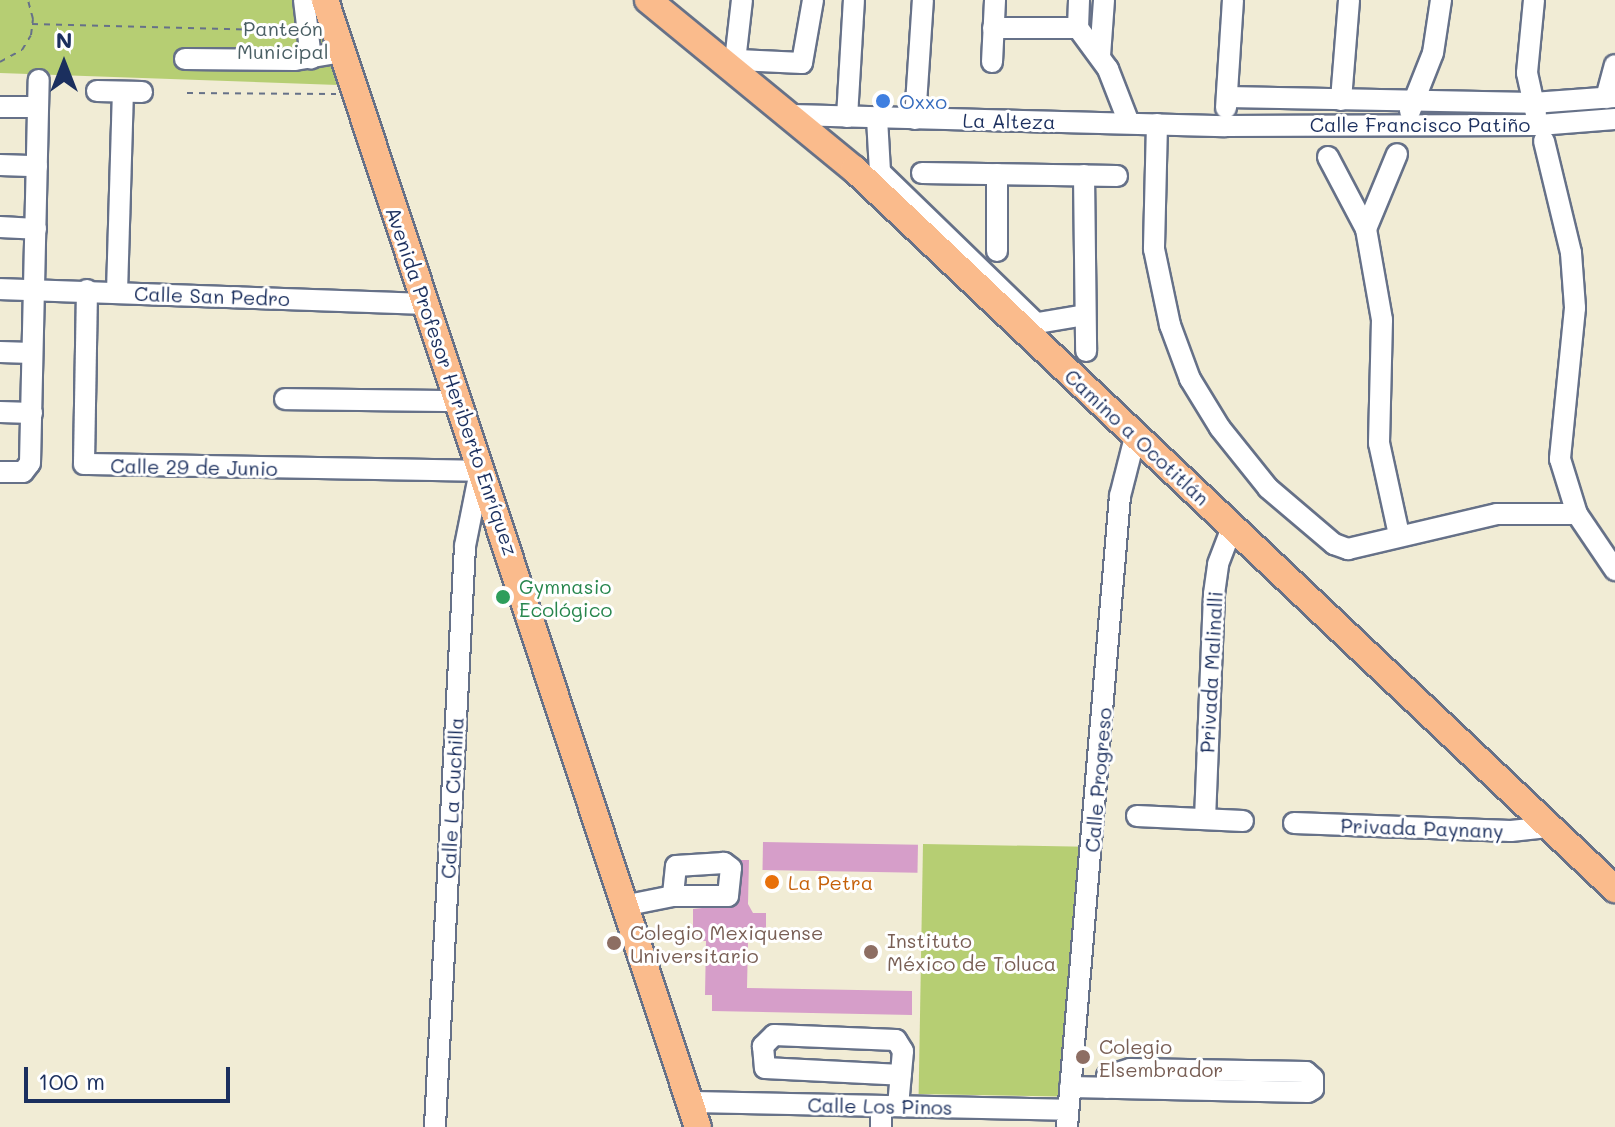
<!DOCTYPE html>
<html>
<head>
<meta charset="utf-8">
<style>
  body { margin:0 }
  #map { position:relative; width:1615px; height:1127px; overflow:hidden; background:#f1ecd5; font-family:Mali,sans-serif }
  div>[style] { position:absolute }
  .green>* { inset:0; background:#b6ce73; transform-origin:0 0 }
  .building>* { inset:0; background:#d69ec9; transform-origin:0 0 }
  .path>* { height:2px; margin-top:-1px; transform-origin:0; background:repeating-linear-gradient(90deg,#667188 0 6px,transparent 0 12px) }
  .roads { filter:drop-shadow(2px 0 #667188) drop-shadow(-2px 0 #667188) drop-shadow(0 2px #667188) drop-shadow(0 -2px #667188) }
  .minor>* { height:20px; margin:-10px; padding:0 10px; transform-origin:10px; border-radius:10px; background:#fff }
  .major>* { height:26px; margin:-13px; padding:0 13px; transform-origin:13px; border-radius:13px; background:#fabb8c }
  .dots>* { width:22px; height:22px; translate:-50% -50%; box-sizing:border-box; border:4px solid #fff; border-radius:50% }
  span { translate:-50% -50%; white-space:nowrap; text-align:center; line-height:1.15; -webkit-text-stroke:6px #fff; paint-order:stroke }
  .park-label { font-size:20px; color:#4a5f64 }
  .shop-label { font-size:20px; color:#366cbe }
  .left { translate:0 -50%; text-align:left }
  .street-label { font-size:20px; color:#1b2f5e }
  .leisure-label { font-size:20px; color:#27864d }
  .food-label { font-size:20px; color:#c56008 }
  .education-label { font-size:20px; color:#785e54 }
  .north { position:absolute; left:24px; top:24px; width:80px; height:80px; -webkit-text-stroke:6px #fff; paint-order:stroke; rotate:0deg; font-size:22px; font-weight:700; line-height:32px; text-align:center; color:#1b2f5e }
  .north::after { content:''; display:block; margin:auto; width:28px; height:36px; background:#1b2f5e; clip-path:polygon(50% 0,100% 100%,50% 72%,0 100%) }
  .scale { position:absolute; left:24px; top:1067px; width:206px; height:36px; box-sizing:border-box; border:4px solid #1b2f5e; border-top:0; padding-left:10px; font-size:24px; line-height:28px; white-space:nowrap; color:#1b2f5e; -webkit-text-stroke:6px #fff; paint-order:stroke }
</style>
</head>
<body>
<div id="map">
  <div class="green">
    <div style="clip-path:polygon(0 0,312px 0,338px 85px,0 73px)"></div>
    <div style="left:923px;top:844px;width:163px;height:250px;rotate:1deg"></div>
  </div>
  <div class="building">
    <div style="left:763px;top:842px;width:155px;height:28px;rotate:1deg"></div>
    <div style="clip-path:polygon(741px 860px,749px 860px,748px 904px,753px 913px,766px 913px,766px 934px,753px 934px,748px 941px,747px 988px,912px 991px,912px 1015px,712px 1011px,712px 995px,705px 995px,706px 941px,693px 941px,693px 909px,738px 904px)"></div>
  </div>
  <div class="path">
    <div style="left:32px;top:24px;width:259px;rotate:1.5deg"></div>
    <div style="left:0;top:62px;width:25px;rotate:-29deg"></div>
    <div style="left:22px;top:50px;width:17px;rotate:-59deg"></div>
    <div style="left:31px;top:35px;width:16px;rotate:-83deg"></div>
    <div style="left:33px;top:19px;width:20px;rotate:-105deg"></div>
    <div style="left:187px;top:93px;width:149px;rotate:0.4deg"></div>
  </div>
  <div class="roads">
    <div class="minor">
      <div style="left:304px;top:0;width:59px;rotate:83.2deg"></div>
      <div style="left:1079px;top:0;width:28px;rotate:92deg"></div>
      <div style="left:1078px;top:28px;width:51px;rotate:53.8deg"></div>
      <div style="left:1108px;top:69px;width:58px;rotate:68.7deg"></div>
      <div style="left:1534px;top:0;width:73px;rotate:95.5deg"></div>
      <div style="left:1527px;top:73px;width:42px;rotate:77.6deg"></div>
      <div style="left:993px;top:28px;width:85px"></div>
      <div style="left:1100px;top:56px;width:56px;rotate:-85.9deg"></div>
      <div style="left:185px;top:59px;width:110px;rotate:0.5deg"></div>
      <div style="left:295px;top:60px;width:48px;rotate:-9.7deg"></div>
      <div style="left:738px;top:60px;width:64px;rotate:2.7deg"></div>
      <div style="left:802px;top:63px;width:64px;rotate:-80.1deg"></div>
      <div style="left:992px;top:62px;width:62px;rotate:-87.2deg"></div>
      <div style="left:734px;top:70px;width:70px;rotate:-83.5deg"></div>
      <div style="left:97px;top:91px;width:45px;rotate:1.3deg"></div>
      <div style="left:1227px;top:97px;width:306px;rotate:1.1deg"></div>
      <div style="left:1533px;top:103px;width:82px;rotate:-4.2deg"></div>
      <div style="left:1606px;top:98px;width:34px;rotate:-75deg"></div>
      <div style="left:1341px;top:100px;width:100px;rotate:-85.4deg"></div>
      <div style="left:0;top:107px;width:38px"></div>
      <div style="left:1226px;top:108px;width:108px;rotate:-86.3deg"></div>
      <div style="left:1410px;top:111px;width:62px;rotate:-68.4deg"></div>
      <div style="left:1433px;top:53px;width:54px;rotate:-81.4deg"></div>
      <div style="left:792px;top:115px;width:433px;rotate:1.5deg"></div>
      <div style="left:1225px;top:126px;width:314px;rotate:-0.2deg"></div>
      <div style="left:1539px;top:125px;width:76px;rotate:-4.5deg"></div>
      <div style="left:847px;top:117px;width:117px;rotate:-86.6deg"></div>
      <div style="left:877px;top:118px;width:54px;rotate:86.8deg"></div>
      <div style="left:880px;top:172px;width:219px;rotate:44.1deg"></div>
      <div style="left:915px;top:119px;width:119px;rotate:-86.2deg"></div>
      <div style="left:1157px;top:124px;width:125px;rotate:91.4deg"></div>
      <div style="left:1154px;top:249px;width:78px;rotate:78.1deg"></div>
      <div style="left:1170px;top:325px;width:58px;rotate:69.7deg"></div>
      <div style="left:1190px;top:379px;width:57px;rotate:58.5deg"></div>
      <div style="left:1220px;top:428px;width:77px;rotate:51.3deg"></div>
      <div style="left:1268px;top:488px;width:87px;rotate:40.3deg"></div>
      <div style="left:1334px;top:544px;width:15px;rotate:20deg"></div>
      <div style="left:1348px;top:549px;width:153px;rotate:-13.2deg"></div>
      <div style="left:1497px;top:514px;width:80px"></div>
      <div style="left:1544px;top:141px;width:115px;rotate:76.4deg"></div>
      <div style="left:1571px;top:253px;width:55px;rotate:85.8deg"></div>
      <div style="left:1575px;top:308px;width:152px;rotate:95.7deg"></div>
      <div style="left:1560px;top:459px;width:58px;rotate:72.8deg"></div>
      <div style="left:1577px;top:514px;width:68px;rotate:55.8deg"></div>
      <div style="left:1328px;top:157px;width:81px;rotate:62.2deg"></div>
      <div style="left:1366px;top:229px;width:92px;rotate:80deg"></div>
      <div style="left:1382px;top:320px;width:123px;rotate:91.4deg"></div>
      <div style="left:1379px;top:443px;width:94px;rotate:77.7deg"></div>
      <div style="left:0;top:165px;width:37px;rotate:2deg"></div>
      <div style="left:922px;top:173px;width:195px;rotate:0.9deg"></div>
      <div style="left:997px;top:174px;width:77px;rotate:90deg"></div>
      <div style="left:1084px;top:175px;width:176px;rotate:89.3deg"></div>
      <div style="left:0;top:227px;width:36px;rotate:3deg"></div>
      <div style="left:1366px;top:229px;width:81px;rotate:-67.5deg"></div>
      <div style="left:0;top:289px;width:424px;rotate:2deg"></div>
      <div style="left:87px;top:290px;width:174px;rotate:91deg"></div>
      <div style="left:84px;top:464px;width:396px;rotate:1deg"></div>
      <div style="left:480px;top:471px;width:76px;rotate:101.3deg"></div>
      <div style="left:465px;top:546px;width:582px;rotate:92.96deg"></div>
      <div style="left:117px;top:292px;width:200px;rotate:-88.3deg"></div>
      <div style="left:1026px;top:325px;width:60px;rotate:-9.6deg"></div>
      <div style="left:0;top:352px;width:32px;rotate:2deg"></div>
      <div style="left:285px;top:399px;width:171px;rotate:0.7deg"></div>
      <div style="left:0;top:412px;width:32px;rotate:2deg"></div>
      <div style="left:0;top:472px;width:23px"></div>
      <div style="left:23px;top:472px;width:11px;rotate:-52deg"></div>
      <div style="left:30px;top:463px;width:383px;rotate:-88.7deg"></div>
      <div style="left:1137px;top:816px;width:106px;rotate:2.7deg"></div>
      <div style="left:1205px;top:819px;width:225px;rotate:-87.7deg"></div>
      <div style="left:1214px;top:594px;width:30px;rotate:-82deg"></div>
      <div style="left:1218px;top:564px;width:40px;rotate:-69deg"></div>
      <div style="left:1294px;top:823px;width:217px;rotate:2.1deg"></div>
      <div style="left:1511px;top:831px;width:39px;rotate:-6deg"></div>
      <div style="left:628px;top:905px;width:46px;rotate:-11.3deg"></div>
      <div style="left:673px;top:896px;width:55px"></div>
      <div style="left:728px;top:896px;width:28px;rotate:-84deg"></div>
      <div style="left:731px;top:868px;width:9px;rotate:-144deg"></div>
      <div style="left:724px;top:863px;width:48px;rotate:176.4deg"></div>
      <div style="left:676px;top:866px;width:30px;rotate:96deg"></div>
      <div style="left:1070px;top:1087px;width:238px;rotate:1.2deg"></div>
      <div style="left:1308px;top:1092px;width:6px;rotate:-31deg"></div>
      <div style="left:1313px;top:1089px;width:11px;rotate:-90deg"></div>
      <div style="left:1313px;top:1078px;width:9px;rotate:-139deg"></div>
      <div style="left:1306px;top:1072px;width:176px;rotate:-179deg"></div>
      <div style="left:1130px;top:1069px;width:24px;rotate:163deg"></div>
      <div style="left:1107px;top:1076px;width:12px;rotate:90deg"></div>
      <div style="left:692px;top:1102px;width:376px;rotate:1.2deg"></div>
      <div style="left:898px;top:1106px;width:55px;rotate:-84.8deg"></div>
      <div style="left:903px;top:1051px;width:13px;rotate:-122deg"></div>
      <div style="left:896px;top:1040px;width:122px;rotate:-177.7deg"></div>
      <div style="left:774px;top:1035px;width:16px;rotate:135deg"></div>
      <div style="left:763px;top:1046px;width:22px;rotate:85deg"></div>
      <div style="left:765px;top:1068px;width:136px;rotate:2.9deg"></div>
      <div style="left:881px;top:1127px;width:21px;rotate:-90deg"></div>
      <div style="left:1067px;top:1127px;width:633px;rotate:-85.2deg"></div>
      <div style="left:1120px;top:496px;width:65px;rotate:-75.7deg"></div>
    </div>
    <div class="major">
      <div style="left:325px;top:0;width:1187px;rotate:71.69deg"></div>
      <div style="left:648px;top:0;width:266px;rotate:39.4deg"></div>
      <div style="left:854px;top:169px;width:1048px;rotate:43.41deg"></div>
    </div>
  </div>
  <div class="dots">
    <div style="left:883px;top:101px;background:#3f7fe0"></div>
    <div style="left:503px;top:597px;background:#2e9e5b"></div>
    <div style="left:772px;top:882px;background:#e8710a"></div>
    <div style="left:614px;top:943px;background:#8d6e63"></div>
    <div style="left:871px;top:952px;background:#8d6e63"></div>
    <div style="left:1083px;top:1057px;background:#8d6e63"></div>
  </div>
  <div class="park-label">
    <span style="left:283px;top:40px">Panteón<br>Municipal</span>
  </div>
  <div class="shop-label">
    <span class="left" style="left:899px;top:101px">Oxxo</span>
  </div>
  <div class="street-label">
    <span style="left:1009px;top:121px;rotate:1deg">La Alteza</span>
    <span style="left:1420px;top:124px">Calle Francisco Patiño</span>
    <span style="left:212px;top:296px;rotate:2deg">Calle San Pedro</span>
    <span style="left:452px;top:381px;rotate:71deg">Avenida Profesor Heriberto Enríquez</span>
    <span style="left:1137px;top:437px;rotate:43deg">Camino a Ocotitlán</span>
    <span style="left:194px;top:467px;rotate:1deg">Calle 29 de Junio</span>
    <span style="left:1211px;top:672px;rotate:-87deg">Privada Malinalli</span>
    <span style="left:1098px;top:780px;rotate:-85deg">Calle Progreso</span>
    <span style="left:452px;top:798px;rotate:-87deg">Calle La Cuchilla</span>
    <span style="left:1422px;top:828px;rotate:2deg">Privada Paynany</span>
    <span style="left:880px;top:1106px;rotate:1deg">Calle Los Pinos</span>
  </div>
  <div class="leisure-label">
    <span class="left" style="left:519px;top:598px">Gymnasio<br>Ecológico</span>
  </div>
  <div class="food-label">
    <span class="left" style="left:788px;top:882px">La Petra</span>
  </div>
  <div class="education-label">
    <span class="left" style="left:630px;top:944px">Colegio Mexiquense<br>Universitario</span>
    <span class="left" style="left:887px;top:952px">Instituto<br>México de Toluca</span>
    <span class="left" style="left:1099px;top:1058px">Colegio<br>Elsembrador</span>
  </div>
  <div class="north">N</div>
  <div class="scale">100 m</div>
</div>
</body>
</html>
